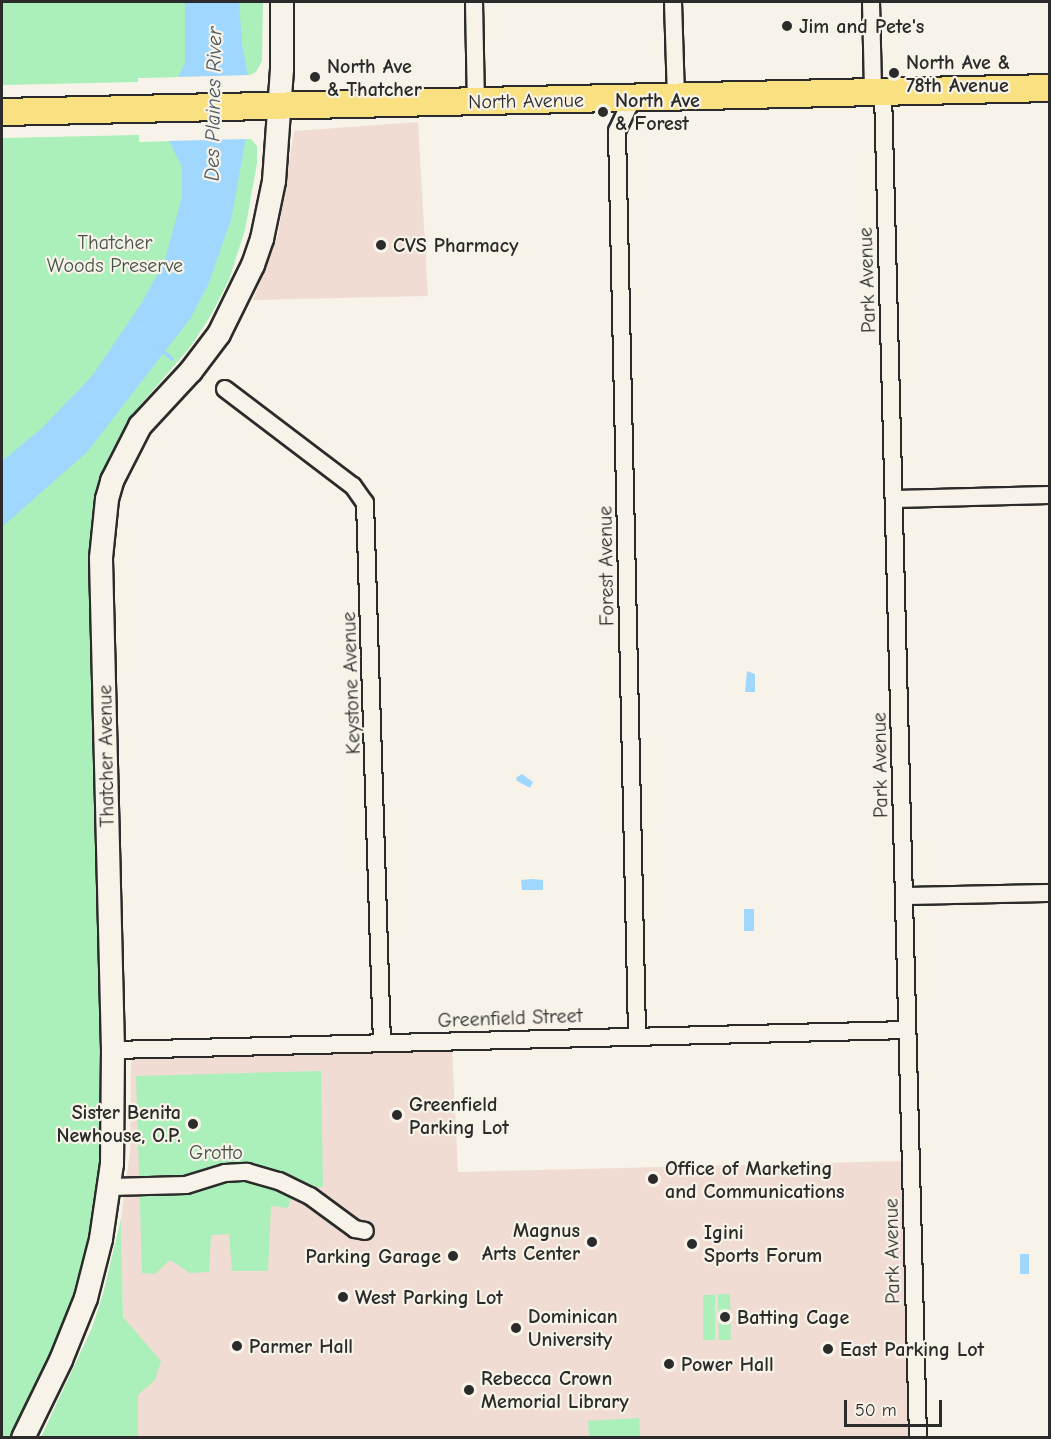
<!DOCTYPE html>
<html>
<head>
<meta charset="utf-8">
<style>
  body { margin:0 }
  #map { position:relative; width:1051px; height:1439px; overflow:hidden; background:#f7f3e8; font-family:"Comic Neue",sans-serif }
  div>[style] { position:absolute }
  .built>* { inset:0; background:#f0dcd2 }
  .green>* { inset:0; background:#abefba; transform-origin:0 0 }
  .water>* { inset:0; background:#9fd7fe; transform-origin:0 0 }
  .pier>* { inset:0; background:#f7f3e8 }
  .stream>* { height:4px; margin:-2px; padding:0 2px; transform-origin:2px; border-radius:2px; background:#9fd7fe }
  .roads { filter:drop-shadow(2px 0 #2b2b2b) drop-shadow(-2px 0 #2b2b2b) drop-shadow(0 2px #2b2b2b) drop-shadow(0 -2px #2b2b2b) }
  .street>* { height:16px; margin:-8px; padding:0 8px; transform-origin:8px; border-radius:8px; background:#f7f3e8 }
  .secondary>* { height:22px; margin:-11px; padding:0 11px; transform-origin:11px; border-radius:11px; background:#f7f3e8 }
  .primary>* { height:26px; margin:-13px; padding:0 13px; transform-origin:13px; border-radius:13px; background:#f9e181 }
  .dots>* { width:16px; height:16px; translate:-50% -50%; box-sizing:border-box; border:3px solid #f7f3e8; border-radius:50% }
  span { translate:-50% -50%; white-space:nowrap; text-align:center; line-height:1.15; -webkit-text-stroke:4.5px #f7f3e8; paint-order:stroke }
  .poi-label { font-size:20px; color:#2b2b2b; font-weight:700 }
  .left { translate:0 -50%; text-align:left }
  .right { translate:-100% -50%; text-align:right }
  .street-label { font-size:20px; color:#2b2b2b }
  .park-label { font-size:20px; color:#455248 }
  .water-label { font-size:21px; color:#485660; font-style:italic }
  .frame { position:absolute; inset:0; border:3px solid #2b2b2b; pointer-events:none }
  .scale { position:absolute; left:844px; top:1400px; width:98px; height:27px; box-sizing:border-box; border:3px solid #2b2b2b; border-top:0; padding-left:8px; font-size:18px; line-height:21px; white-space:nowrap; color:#2b2b2b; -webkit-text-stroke:4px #f7f3e8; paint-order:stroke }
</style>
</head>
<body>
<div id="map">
  <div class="built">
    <div style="clip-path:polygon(418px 122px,428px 296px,253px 300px,278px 235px,294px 131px)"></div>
    <div style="clip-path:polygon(452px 1049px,458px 1172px,903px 1161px,911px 1437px,126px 1438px,121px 1219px,130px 1151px,131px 1061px,137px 1059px)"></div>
  </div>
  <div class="green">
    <div style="clip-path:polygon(2px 2px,263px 2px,262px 61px,256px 72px,248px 76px,138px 78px,138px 82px,2px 85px)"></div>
    <div style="clip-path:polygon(139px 135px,139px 142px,251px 139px,257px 146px,257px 163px,245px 230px,229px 280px,211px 315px,191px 346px,130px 417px,109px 456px,99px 482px,92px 515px,89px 578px,104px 1127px,101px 1176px,79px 1276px,63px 1324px,10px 1437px,2px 1437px,2px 138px)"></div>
    <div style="clip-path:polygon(321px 1071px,323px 1187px,294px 1188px,288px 1208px,271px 1206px,268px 1271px,232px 1271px,229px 1234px,211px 1235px,209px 1272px,190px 1273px,170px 1260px,155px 1274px,142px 1273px,136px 1076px)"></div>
    <div style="clip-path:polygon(121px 1219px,123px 1317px,161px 1361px,155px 1380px,138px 1395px,138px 1437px,41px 1437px,92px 1328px,103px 1294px)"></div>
    <div style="left:730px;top:1294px;width:46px;height:12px;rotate:89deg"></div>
    <div style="left:703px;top:1295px;width:12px;height:45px"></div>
    <div style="left:639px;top:1418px;width:19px;height:51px;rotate:87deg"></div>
  </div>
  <div class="water">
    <div style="clip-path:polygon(185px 2px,239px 2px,242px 44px,248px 76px,245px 143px,231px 220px,208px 285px,190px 319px,87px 452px,2px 527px,2px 461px,41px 429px,92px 376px,141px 304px,164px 263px,182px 197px,182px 167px,169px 141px,178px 77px,185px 63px)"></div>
    <div style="clip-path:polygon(747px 671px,755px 674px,755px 692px,745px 692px)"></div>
    <div style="clip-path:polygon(522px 774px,533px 782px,530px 788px,517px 781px,516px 778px)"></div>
    <div style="clip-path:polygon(532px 879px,543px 880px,543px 890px,522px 890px,521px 880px)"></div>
    <div style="left:754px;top:909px;width:22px;height:10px;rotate:90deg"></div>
    <div style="left:1020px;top:1254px;width:9px;height:20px"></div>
  </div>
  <div class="pier">
    <div style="clip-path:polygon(251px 75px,248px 139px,166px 141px,175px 77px)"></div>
  </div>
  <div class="stream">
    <div style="left:159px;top:348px;width:17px;rotate:40deg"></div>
  </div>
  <div class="roads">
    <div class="street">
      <div style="left:474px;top:2px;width:100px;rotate:88.9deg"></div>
      <div style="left:673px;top:2px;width:96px;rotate:88.2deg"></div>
      <div style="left:871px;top:2px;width:90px;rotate:88.7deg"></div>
      <div style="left:883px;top:92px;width:1346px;rotate:88.51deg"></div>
      <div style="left:632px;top:99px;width:35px;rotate:115deg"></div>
      <div style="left:617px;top:131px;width:905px;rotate:88.73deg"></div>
      <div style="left:225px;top:389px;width:161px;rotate:37.2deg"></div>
      <div style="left:353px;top:486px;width:21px;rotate:55deg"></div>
      <div style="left:365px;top:503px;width:540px;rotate:88.2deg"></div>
      <div style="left:894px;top:499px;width:156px;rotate:-1.5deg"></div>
      <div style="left:904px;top:896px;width:146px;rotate:-1.2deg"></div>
      <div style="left:113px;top:1050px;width:794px;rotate:-1.44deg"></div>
      <div style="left:110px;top:1187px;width:76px;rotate:-1.5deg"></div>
      <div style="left:186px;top:1185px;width:41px;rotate:-17.1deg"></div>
      <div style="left:225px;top:1173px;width:22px;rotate:-3deg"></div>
      <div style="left:247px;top:1172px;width:33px;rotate:16deg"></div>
      <div style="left:279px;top:1181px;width:34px;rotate:26deg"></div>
      <div style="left:310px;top:1196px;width:56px;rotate:36.3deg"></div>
      <div style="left:355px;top:1229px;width:10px;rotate:11deg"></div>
    </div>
    <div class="secondary">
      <div style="left:23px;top:1438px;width:87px;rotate:-64deg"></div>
      <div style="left:61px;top:1360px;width:67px;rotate:-68deg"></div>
      <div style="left:86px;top:1298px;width:61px;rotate:-75.7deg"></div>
      <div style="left:101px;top:1239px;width:76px;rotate:-81.7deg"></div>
      <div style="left:112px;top:1164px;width:114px;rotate:-89.5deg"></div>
      <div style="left:113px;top:1050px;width:492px;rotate:-91.4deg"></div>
      <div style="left:101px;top:558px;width:59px;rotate:-84.2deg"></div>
      <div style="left:107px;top:499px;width:19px;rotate:-74deg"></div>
      <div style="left:112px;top:481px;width:62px;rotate:-63deg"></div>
      <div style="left:140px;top:426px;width:75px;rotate:-47.2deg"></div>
      <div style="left:191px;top:371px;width:46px;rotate:-52.9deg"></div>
      <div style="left:219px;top:334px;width:77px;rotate:-63.8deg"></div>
      <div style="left:253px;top:265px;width:28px;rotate:-71deg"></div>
      <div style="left:262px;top:239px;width:59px;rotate:-78.3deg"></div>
      <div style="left:274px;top:181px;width:112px;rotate:-85.9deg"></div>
      <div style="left:282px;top:69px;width:67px;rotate:-90deg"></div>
    </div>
    <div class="primary">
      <div style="left:2px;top:112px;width:1048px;rotate:-1.31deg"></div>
    </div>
  </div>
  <div class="dots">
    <div style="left:787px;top:26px;background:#2b2b2b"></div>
    <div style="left:894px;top:73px;background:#2b2b2b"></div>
    <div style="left:315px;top:77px;background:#2b2b2b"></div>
    <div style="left:603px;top:112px;background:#2b2b2b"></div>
    <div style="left:381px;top:245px;background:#2b2b2b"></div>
    <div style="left:397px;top:1115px;background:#2b2b2b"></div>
    <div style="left:193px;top:1124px;background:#2b2b2b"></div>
    <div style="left:653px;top:1179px;background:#2b2b2b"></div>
    <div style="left:592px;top:1242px;background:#2b2b2b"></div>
    <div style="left:692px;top:1244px;background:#2b2b2b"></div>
    <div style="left:453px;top:1256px;background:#2b2b2b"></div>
    <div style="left:343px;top:1297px;background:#2b2b2b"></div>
    <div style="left:725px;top:1317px;background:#2b2b2b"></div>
    <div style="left:516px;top:1328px;background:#2b2b2b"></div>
    <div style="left:237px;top:1346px;background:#2b2b2b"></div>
    <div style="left:828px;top:1349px;background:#2b2b2b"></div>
    <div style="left:669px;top:1364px;background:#2b2b2b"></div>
    <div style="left:469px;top:1390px;background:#2b2b2b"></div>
  </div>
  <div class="poi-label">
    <span class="left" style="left:799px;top:26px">Jim and Pete's</span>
    <span class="left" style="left:906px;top:74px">North Ave &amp;<br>78th Avenue</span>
    <span class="left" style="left:327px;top:78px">North Ave<br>&amp; Thatcher</span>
    <span class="left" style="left:615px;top:112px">North Ave<br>&amp; Forest</span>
    <span class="left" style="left:393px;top:245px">CVS Pharmacy</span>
    <span class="left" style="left:409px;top:1116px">Greenfield<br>Parking Lot</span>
    <span class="right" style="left:181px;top:1124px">Sister Benita<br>Newhouse, O.P.</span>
    <span class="left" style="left:665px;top:1180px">Office of Marketing<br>and Communications</span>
    <span class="right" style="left:580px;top:1242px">Magnus<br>Arts Center</span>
    <span class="left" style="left:704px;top:1244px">Igini<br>Sports Forum</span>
    <span class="right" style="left:441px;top:1256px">Parking Garage</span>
    <span class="left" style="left:355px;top:1297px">West Parking Lot</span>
    <span class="left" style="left:528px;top:1328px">Dominican<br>University</span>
    <span class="left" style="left:737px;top:1317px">Batting Cage</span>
    <span class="left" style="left:249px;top:1346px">Parmer Hall</span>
    <span class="left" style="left:840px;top:1349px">East Parking Lot</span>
    <span class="left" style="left:681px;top:1364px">Power Hall</span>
    <span class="left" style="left:481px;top:1390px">Rebecca Crown<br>Memorial Library</span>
  </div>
  <div class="street-label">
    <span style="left:526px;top:101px;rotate:-1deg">North Avenue</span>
    <span style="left:867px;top:280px;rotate:-92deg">Park Avenue</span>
    <span style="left:606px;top:566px;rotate:-91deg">Forest Avenue</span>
    <span style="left:351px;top:683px;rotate:-92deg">Keystone Avenue</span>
    <span style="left:106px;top:756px;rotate:-91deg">Thatcher Avenue</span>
    <span style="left:880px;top:765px;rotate:-91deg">Park Avenue</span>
    <span style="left:510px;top:1018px;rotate:-2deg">Greenfield Street</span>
    <span style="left:892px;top:1251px;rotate:-91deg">Park Avenue</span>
  </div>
  <div class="park-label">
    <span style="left:115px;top:254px">Thatcher<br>Woods Preserve</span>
    <span style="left:216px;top:1152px">Grotto</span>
  </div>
  <div class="water-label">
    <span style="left:213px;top:104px;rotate:-89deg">Des Plaines River</span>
  </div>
  <div class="frame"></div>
  <div class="scale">50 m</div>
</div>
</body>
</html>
